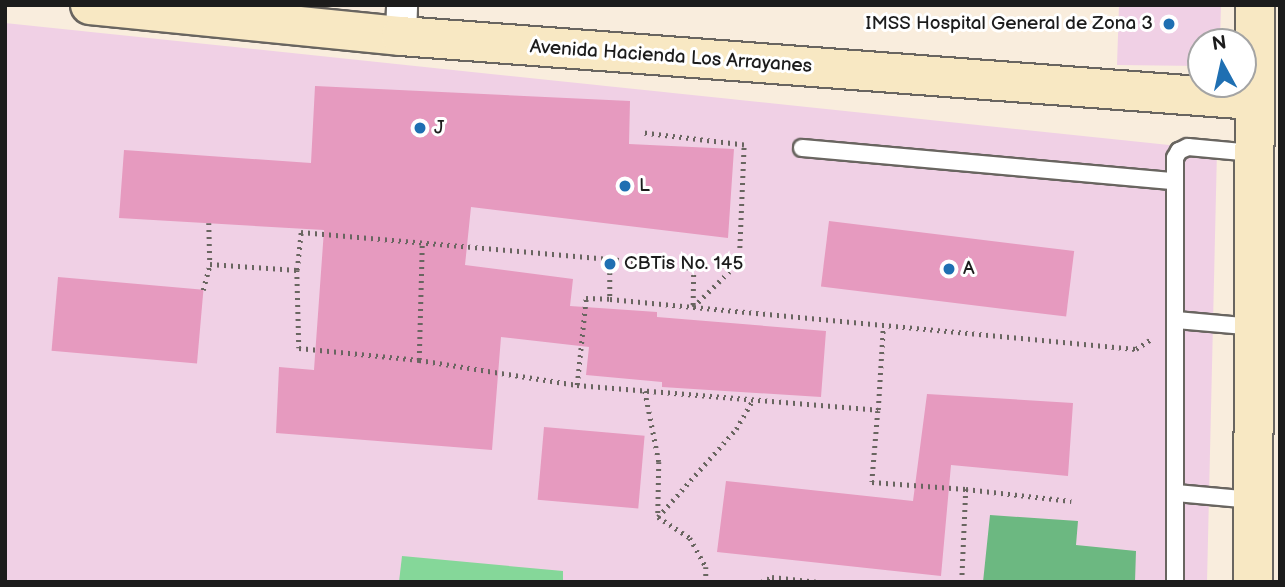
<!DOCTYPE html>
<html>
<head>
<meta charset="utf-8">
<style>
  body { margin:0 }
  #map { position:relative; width:1285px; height:587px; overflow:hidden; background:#f9eddd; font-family:"Balsamiq Sans",sans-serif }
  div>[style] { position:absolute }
  .built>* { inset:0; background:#f0d0e5 }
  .green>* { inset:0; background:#85d799 }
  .forest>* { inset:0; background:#6cb881 }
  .building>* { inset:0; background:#e69abf; transform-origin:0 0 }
  .path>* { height:4.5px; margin-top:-2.25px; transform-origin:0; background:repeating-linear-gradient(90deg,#696560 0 2px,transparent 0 7px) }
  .roads { filter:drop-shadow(2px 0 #696560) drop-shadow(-2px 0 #696560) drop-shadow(0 2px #696560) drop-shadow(0 -2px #696560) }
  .lane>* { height:16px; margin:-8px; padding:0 8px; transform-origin:8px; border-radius:8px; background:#fff }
  .street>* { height:30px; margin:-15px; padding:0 15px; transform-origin:15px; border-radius:15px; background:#fff }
  .secondary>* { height:38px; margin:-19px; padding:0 19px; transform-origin:19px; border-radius:19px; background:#f8e8c3 }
  .dots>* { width:19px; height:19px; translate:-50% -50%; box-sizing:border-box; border:4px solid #fff; border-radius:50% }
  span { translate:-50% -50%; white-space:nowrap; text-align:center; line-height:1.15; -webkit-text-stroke:6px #fff; paint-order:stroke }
  .poi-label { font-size:19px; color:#1c1c1c }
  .right { translate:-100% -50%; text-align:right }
  .left { translate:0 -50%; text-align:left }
  .street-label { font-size:19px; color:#1c1c1c }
  .frame { position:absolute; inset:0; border:7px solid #1c1c1c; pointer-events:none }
  .north { position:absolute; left:1187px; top:28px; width:70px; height:70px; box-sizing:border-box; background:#fff; border:2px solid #a4a4a4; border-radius:50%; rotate:352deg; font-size:19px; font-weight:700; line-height:28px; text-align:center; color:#1c1c1c }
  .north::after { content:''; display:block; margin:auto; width:24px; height:32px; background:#1f6fb2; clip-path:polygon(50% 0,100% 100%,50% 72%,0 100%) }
</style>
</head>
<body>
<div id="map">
  <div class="built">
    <div style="clip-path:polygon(1119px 5px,1221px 5px,1220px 42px,1201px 42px,1201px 66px,1117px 65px)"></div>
    <div style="clip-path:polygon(5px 23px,1217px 150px,1207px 582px,5px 582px)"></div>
  </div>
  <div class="green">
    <div style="clip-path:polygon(402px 556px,563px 571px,563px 582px,399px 582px)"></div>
  </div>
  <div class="forest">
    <div style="clip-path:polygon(990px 515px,1078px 521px,1076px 545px,1136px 551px,1135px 582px,983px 582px)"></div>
  </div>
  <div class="building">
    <div style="clip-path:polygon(315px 86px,630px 101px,629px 144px,734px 149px,728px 238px,471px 207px,465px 265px,573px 279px,570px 306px,657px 312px,657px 317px,826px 331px,821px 397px,662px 387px,662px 382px,586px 375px,589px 347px,501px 337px,492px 450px,276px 433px,279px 367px,314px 370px,324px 230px,119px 218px,124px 150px,311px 163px)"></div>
    <div style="left:829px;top:221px;width:247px;height:66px;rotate:7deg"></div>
    <div style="left:58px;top:277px;width:146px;height:74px;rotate:5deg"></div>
    <div style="clip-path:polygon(927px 394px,1073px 403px,1068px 476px,951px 465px,941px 576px,717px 552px,726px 481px,913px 501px)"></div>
    <div style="left:544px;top:427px;width:101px;height:73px;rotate:5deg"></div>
  </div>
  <div class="path">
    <div style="left:209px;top:223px;width:41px;rotate:88.6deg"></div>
    <div style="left:210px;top:264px;width:87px;rotate:3.9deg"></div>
    <div style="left:297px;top:270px;width:38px;rotate:-84deg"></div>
    <div style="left:301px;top:232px;width:310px;rotate:5deg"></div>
    <div style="left:610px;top:259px;width:40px;rotate:90deg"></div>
    <div style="left:610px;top:299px;width:528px;rotate:5.43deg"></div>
    <div style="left:1136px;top:349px;width:17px;rotate:-33deg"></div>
    <div style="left:610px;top:259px;width:84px;rotate:6.1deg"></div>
    <div style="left:694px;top:268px;width:39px;rotate:91deg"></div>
    <div style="left:693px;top:307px;width:64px;rotate:-44.4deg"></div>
    <div style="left:739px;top:262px;width:117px;rotate:-87.6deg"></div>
    <div style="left:744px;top:145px;width:101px;rotate:-173.2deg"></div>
    <div style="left:297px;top:270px;width:78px;rotate:88.5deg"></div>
    <div style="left:299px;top:348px;width:121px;rotate:5.7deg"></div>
    <div style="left:419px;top:360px;width:160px;rotate:9deg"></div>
    <div style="left:577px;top:385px;width:87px;rotate:-84.1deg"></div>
    <div style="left:586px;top:298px;width:24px;rotate:2deg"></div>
    <div style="left:203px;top:290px;width:27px;rotate:-75deg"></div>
    <div style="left:419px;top:360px;width:117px;rotate:-88.5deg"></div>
    <div style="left:577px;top:385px;width:302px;rotate:4.7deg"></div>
    <div style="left:878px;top:410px;width:82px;rotate:-86.5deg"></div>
    <div style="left:645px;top:391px;width:72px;rotate:78.8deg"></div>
    <div style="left:659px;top:462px;width:54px;rotate:91.1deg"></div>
    <div style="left:878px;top:411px;width:71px;rotate:94.8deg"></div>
    <div style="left:872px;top:482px;width:94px;rotate:4.3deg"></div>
    <div style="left:966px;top:489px;width:93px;rotate:92.5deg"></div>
    <div style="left:966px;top:489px;width:106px;rotate:6.5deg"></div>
    <div style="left:658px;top:517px;width:118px;rotate:-48.4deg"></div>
    <div style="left:736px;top:429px;width:34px;rotate:-60deg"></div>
    <div style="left:658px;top:517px;width:38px;rotate:33deg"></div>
    <div style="left:690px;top:538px;width:33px;rotate:61deg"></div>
    <div style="left:706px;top:567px;width:15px;rotate:90deg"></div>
    <div style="left:761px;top:582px;width:12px;rotate:-24deg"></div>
    <div style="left:772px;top:577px;width:47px;rotate:6.1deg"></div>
  </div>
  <div class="roads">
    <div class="lane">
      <div style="left:802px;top:148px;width:374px;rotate:5.1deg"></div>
      <div style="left:1176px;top:320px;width:78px;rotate:5.1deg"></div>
      <div style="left:1176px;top:493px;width:77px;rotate:5.2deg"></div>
      <div style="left:1175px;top:582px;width:424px;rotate:-90deg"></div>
      <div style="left:1175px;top:158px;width:8px;rotate:-60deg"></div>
      <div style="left:1179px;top:151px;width:10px;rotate:-24deg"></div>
      <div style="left:1188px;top:147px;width:65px;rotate:5.3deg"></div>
    </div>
    <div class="street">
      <div style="left:401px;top:36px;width:31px;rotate:-88deg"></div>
    </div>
    <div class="secondary">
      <div style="left:90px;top:5px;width:313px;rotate:5.7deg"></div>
      <div style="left:401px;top:36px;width:854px;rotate:4.3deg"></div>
      <div style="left:1253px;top:582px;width:577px;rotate:-89.8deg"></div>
    </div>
  </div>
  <div class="dots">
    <div style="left:1169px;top:24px;background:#1f6fb2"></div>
    <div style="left:420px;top:128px;background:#1f6fb2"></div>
    <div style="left:625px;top:186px;background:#1f6fb2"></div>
    <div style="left:610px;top:264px;background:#1f6fb2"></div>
    <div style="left:949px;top:269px;background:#1f6fb2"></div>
  </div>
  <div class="poi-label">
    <span class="right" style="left:1153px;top:24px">IMSS Hospital General de Zona 3</span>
    <span class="left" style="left:434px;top:128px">J</span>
    <span class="left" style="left:639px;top:186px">L</span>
    <span class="left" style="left:624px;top:264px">CBTis No. 145</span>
    <span class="left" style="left:963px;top:269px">A</span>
  </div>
  <div class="street-label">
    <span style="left:671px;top:57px;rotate:4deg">Avenida Hacienda Los Arrayanes</span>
  </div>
  <div class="frame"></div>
  <div class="north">N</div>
</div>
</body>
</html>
